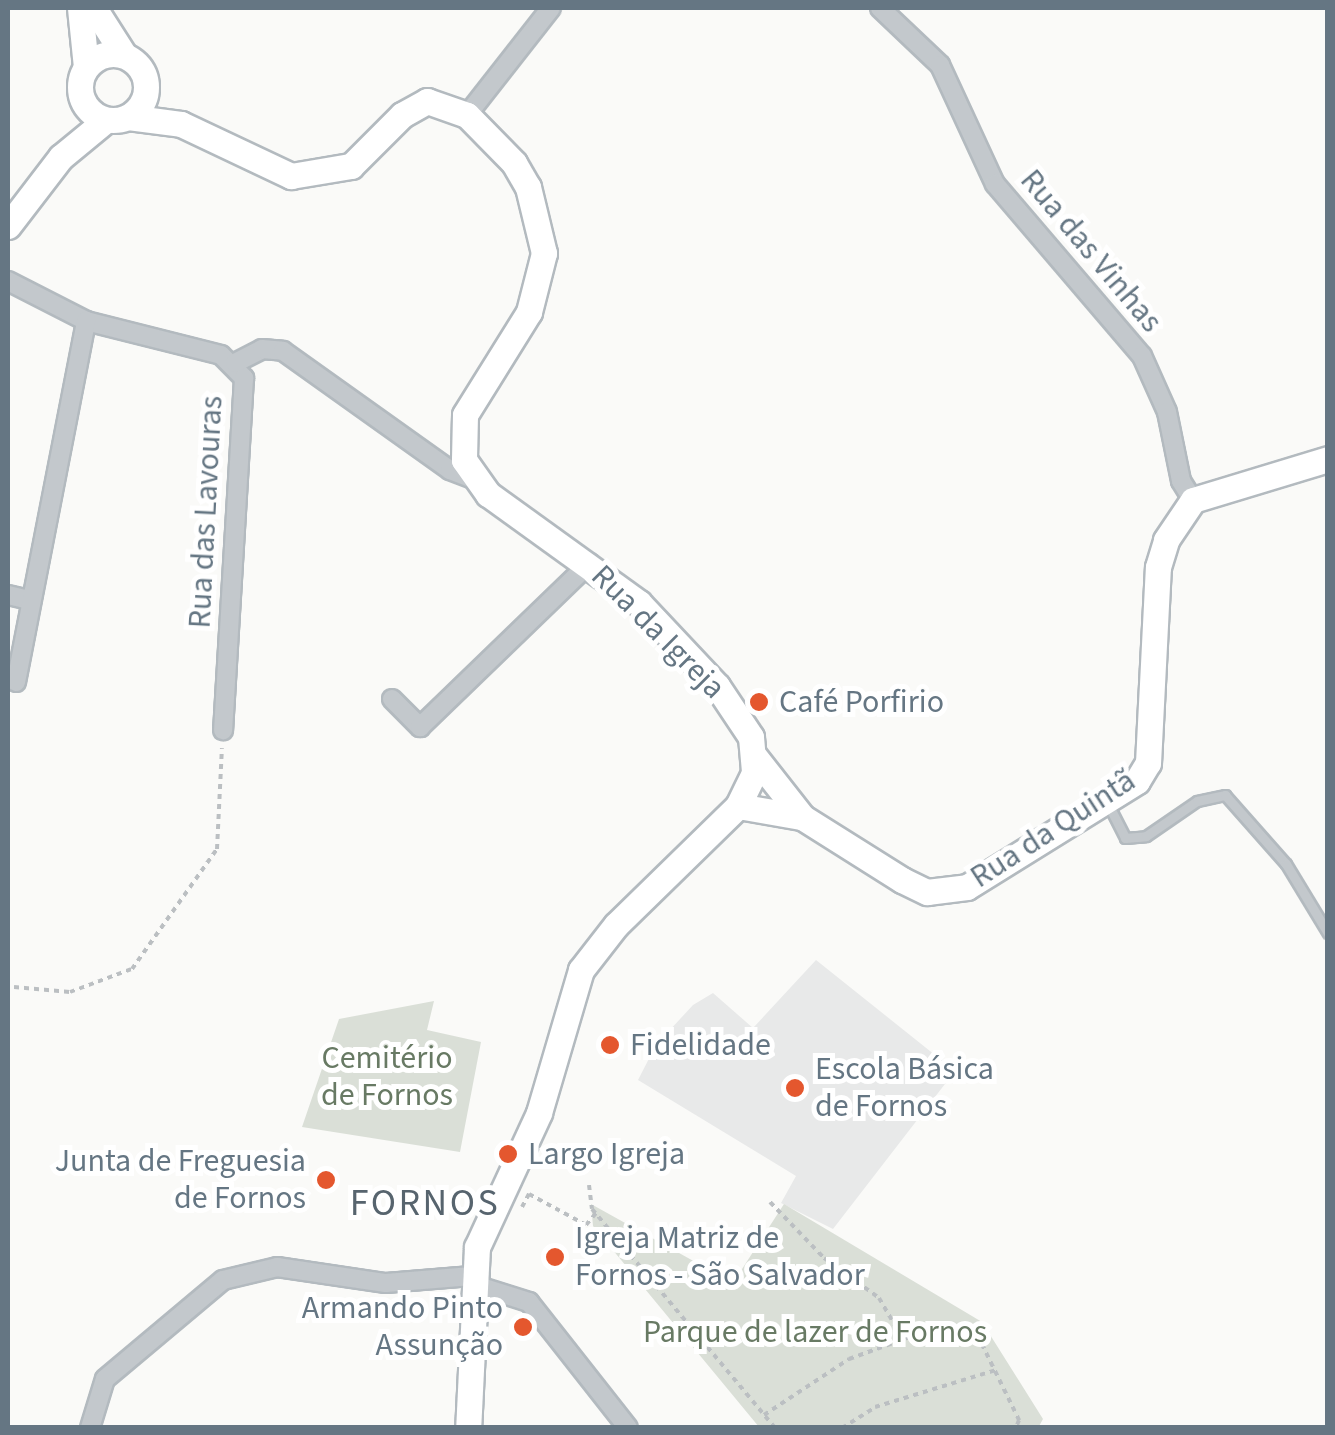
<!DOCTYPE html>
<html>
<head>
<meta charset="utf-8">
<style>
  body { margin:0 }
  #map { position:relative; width:1335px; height:1435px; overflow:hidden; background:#fafaf8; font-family:"Source Sans 3",sans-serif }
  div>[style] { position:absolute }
  .built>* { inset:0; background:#e8e9e9 }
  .green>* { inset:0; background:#dadfd7 }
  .path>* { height:4px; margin-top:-2px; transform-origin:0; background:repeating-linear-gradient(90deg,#bbbfc2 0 5px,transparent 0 10px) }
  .roads { filter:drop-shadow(2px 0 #b3babf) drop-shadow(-2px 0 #b3babf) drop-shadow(0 2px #b3babf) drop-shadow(0 -2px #b3babf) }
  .lane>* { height:9px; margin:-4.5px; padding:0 4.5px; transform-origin:4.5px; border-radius:4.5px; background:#c3c8cc }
  .street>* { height:18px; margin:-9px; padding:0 9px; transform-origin:9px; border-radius:9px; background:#c3c8cc }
  .secondary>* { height:25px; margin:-12.5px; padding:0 12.5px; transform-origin:12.5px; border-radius:12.5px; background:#fff }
  .secondary>.ring { margin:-12.5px; padding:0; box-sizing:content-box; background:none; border:25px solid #fff; border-radius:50% }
  .dots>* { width:28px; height:28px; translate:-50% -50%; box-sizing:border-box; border:5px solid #fff; border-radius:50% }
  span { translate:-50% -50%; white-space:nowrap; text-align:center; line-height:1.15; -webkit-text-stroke:10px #fff; paint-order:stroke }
  .street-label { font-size:32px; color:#657683 }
  .poi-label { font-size:32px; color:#657683 }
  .left { translate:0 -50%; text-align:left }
  .right { translate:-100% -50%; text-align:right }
  .park-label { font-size:32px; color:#687a64 }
  .quarter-label { font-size:38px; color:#57646e; letter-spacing:2.5px }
  .frame { position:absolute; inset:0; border:10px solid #657683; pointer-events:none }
</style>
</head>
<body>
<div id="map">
  <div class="built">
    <div style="clip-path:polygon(816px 960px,955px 1071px,833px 1229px,781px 1203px,796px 1176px,638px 1080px,656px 1045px,693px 1005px,713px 993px,753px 1028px)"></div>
  </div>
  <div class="green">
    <div style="clip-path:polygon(434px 1001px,427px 1030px,481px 1042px,460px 1152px,302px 1127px,339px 1019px)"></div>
    <div style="clip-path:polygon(591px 1204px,733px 1283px,784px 1204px,982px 1322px,1043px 1419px,1038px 1428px,759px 1427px,593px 1226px)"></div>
  </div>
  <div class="path">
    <div style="left:14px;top:987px;width:56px;rotate:5.1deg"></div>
    <div style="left:70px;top:992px;width:66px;rotate:-20.4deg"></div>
    <div style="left:132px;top:969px;width:147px;rotate:-54.7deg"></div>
    <div style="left:217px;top:849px;width:101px;rotate:-87.2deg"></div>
    <div style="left:589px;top:1185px;width:24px;rotate:83deg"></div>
    <div style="left:592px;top:1209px;width:285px;rotate:50.1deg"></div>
    <div style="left:770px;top:1202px;width:78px;rotate:46deg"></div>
    <div style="left:824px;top:1258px;width:68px;rotate:36deg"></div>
    <div style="left:879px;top:1298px;width:48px;rotate:59.7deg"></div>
    <div style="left:522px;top:1207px;width:15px;rotate:-62deg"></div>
    <div style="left:529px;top:1194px;width:65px;rotate:28.5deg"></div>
    <div style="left:586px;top:1225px;width:16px;rotate:-50deg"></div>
    <div style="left:764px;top:1415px;width:102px;rotate:-33.4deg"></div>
    <div style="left:849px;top:1359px;width:64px;rotate:-20.1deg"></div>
    <div style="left:909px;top:1337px;width:65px;rotate:-9.8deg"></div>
    <div style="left:973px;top:1326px;width:105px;rotate:63.9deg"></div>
    <div style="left:1019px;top:1420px;width:9px;rotate:111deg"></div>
    <div style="left:842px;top:1428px;width:39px;rotate:-32deg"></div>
    <div style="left:875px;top:1407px;width:127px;rotate:-17deg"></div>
  </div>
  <div class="roads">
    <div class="lane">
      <div style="left:1108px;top:804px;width:38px;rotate:63deg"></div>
      <div style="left:1125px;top:838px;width:21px;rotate:-5deg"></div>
      <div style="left:1146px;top:836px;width:62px;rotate:-34.5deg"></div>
      <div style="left:1197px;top:801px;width:29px;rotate:-12deg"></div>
      <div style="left:1225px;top:795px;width:92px;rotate:48.5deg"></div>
      <div style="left:1286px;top:864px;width:81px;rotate:58.7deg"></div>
    </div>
    <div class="street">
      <div style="left:880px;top:8px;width:83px;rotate:43.5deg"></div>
      <div style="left:940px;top:65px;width:131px;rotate:65.2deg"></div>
      <div style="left:995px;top:184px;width:226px;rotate:49.5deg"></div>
      <div style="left:1142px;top:356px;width:61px;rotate:65.9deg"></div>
      <div style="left:1167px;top:412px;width:70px;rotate:78.5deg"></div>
      <div style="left:1181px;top:481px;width:22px;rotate:58deg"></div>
      <div style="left:467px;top:115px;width:136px;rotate:-51.9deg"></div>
      <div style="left:8px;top:281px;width:88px;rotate:27.1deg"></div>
      <div style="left:86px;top:321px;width:139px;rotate:14.1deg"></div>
      <div style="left:221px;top:355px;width:33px;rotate:45deg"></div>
      <div style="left:244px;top:378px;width:353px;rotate:93.4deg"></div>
      <div style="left:235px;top:363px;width:30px;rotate:-27deg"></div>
      <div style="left:262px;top:349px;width:21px;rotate:5deg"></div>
      <div style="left:283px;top:351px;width:205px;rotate:35.5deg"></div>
      <div style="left:450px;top:470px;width:26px;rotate:21deg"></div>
      <div style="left:8px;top:595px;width:23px;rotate:13deg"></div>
      <div style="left:16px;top:682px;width:368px;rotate:-79deg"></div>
      <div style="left:392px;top:699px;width:40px;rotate:45deg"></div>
      <div style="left:420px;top:727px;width:236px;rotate:-44deg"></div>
      <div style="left:472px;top:1284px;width:60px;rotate:17.5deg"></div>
      <div style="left:529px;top:1302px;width:160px;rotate:51.8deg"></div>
      <div style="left:90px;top:1428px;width:51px;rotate:-73deg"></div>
      <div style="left:105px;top:1379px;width:154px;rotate:-40deg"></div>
      <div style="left:223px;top:1280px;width:56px;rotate:-13.5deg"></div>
      <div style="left:277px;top:1267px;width:110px;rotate:8.4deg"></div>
      <div style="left:386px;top:1283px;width:86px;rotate:-4.7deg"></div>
    </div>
    <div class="secondary">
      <div style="left:80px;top:8px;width:59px;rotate:84.2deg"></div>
      <div style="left:94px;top:8px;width:56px;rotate:57.4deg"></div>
      <div class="ring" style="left:80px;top:54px;width:41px;height:41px"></div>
      <div style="left:128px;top:117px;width:53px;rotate:7.5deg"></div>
      <div style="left:181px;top:124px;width:122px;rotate:25.3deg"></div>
      <div style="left:291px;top:176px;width:61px;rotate:-9.5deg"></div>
      <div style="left:351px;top:166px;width:72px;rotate:-45deg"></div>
      <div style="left:402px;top:115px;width:29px;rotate:-29deg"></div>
      <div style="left:427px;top:101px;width:42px;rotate:19.3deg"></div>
      <div style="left:467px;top:115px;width:67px;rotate:45.6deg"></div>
      <div style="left:514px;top:163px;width:28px;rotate:60deg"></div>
      <div style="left:528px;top:187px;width:68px;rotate:76.4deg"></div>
      <div style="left:544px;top:253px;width:61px;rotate:104.3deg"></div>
      <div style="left:529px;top:312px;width:121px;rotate:121.9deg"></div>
      <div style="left:465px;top:415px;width:45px;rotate:91.3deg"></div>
      <div style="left:464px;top:460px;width:42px;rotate:54.8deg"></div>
      <div style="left:488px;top:494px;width:186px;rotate:35.8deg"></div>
      <div style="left:639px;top:603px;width:114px;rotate:46.8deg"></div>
      <div style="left:717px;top:686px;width:61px;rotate:56.3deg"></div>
      <div style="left:751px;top:737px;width:36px;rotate:85deg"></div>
      <div style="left:754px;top:773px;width:37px;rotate:116deg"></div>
      <div style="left:738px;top:806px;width:170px;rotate:135.7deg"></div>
      <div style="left:616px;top:925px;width:57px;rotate:127.9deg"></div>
      <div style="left:581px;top:970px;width:149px;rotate:106.4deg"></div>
      <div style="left:539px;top:1113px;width:148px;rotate:114.8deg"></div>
      <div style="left:477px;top:1247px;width:181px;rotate:92.8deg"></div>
      <div style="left:8px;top:226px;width:87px;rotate:-52.5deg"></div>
      <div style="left:61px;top:157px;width:58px;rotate:-39.4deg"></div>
      <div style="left:755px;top:757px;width:76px;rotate:51.9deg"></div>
      <div style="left:802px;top:817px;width:118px;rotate:32.2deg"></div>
      <div style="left:902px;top:880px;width:28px;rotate:26deg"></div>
      <div style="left:927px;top:892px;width:40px;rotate:-7.1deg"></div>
      <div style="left:967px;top:887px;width:200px;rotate:-31.9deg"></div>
      <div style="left:1137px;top:781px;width:21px;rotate:-59deg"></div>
      <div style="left:1148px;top:763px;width:196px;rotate:-87.1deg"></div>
      <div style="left:1158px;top:567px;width:28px;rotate:-73deg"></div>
      <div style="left:1166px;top:540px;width:48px;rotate:-56deg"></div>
      <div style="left:1193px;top:500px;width:141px;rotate:-16.9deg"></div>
      <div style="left:738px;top:806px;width:65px;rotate:9.8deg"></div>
    </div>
  </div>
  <div class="dots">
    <div style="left:759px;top:702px;background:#e4572e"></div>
    <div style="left:610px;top:1045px;background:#e4572e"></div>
    <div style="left:795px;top:1088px;background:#e4572e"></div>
    <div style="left:508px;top:1154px;background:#e4572e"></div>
    <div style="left:326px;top:1180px;background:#e4572e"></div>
    <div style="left:555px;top:1257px;background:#e4572e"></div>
    <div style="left:523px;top:1327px;background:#e4572e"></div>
  </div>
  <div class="street-label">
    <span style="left:1091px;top:251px;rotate:50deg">Rua das Vinhas</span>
    <span style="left:206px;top:512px;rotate:-87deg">Rua das Lavouras</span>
    <span style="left:658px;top:632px;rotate:45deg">Rua da Igreja</span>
    <span style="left:1053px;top:829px;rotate:-33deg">Rua da Quintã</span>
  </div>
  <div class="poi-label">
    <span class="left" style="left:779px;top:702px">Café Porfirio</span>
    <span class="left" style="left:630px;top:1045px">Fidelidade</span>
    <span class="left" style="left:815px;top:1088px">Escola Básica<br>de Fornos</span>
    <span class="left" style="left:528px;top:1154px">Largo Igreja</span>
    <span class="right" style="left:306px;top:1180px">Junta de Freguesia<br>de Fornos</span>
    <span class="left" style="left:575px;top:1257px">Igreja Matriz de<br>Fornos - São Salvador</span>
    <span class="right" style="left:503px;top:1327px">Armando Pinto<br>Assunção</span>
  </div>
  <div class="park-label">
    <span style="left:387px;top:1077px">Cemitério<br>de Fornos</span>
    <span style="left:815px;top:1332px">Parque de lazer de Fornos</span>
  </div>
  <div class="quarter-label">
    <span style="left:425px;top:1204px">FORNOS</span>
  </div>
  <div class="frame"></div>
</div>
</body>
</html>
